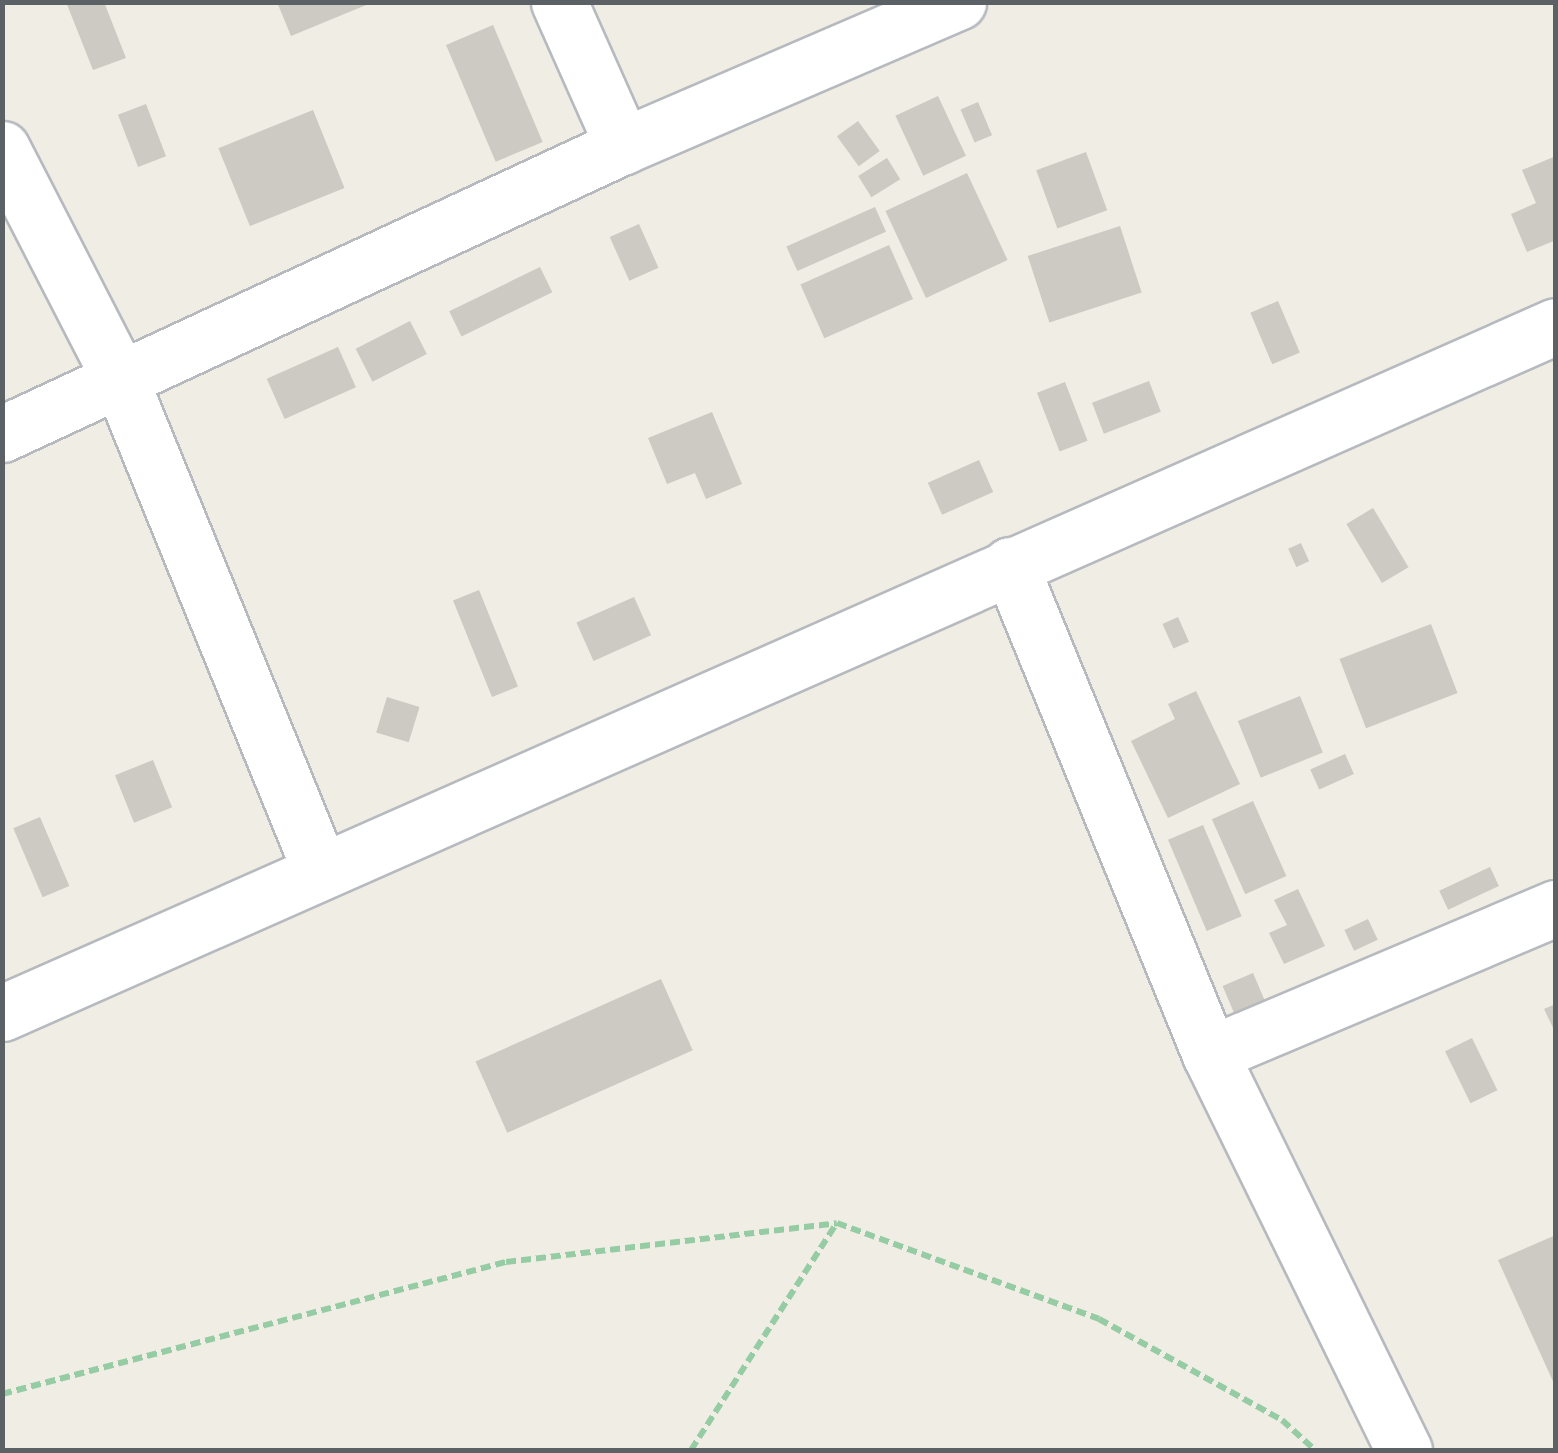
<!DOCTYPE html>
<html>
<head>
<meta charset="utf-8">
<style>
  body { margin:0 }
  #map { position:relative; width:1558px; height:1453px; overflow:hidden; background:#f0ede4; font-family:Lato,sans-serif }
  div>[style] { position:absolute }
  .building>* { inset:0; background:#cdc9c3; transform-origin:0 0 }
  .path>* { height:6px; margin-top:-3px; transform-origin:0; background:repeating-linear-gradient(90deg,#96cca3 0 10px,transparent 0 15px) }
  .roads { filter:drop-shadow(2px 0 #b6babf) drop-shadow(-2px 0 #b6babf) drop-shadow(0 2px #b6babf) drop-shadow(0 -2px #b6babf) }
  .minor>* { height:55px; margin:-27.5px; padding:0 27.5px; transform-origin:27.5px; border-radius:27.5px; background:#fff }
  span { translate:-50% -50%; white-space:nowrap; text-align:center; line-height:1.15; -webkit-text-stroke:10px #fff; paint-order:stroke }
  .frame { position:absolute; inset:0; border:5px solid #5c6166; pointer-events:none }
</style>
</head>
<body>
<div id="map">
  <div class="building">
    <div style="clip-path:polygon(66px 2px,104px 2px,126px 58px,93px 70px)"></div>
    <div style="clip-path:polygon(277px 2px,371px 2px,371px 3px,291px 36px)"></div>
    <div style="left:493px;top:25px;width:127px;height:51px;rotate:67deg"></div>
    <div style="left:938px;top:96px;width:66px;height:47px;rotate:65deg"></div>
    <div style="left:978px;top:102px;width:36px;height:19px;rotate:67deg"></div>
    <div style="left:146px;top:104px;width:56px;height:30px;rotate:69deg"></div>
    <div style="left:313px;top:110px;width:84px;height:102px;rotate:68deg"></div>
    <div style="left:858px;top:121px;width:37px;height:26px;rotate:54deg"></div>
    <div style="left:1086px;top:152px;width:62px;height:53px;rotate:70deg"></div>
    <div style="clip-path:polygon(1556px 156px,1556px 240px,1527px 252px,1511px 214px,1536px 203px,1522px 170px)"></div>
    <div style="left:887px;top:158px;width:25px;height:34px;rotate:58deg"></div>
    <div style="left:967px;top:173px;width:96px;height:90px;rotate:65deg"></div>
    <div style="left:875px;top:207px;width:27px;height:97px;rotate:66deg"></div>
    <div style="left:639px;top:224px;width:48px;height:32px;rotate:66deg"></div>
    <div style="left:1120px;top:226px;width:70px;height:97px;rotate:72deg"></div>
    <div style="left:889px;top:245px;width:59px;height:97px;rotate:66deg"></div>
    <div style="left:540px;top:267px;width:28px;height:101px;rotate:64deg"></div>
    <div style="left:1278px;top:301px;width:56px;height:30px;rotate:67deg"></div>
    <div style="left:410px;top:321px;width:37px;height:61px;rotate:63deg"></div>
    <div style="left:338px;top:347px;width:44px;height:78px;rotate:66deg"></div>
    <div style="left:1149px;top:381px;width:33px;height:61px;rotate:69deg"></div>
    <div style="left:1065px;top:382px;width:63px;height:30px;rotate:69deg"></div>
    <div style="clip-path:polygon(712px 412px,742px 484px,706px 499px,695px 473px,667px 484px,648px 438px)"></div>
    <div style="left:979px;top:460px;width:35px;height:56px;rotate:66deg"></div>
    <div style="left:1373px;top:508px;width:69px;height:31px;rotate:59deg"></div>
    <div style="left:1301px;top:543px;width:20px;height:14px;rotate:66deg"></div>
    <div style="left:479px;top:590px;width:104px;height:28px;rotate:68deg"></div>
    <div style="left:634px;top:597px;width:42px;height:63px;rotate:66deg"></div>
    <div style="left:1178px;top:617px;width:27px;height:17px;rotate:66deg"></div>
    <div style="left:1431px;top:624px;width:74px;height:98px;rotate:69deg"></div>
    <div style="clip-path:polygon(1196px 691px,1240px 784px,1168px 818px,1131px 741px,1175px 719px,1168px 704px)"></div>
    <div style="left:1300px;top:696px;width:61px;height:67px;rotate:68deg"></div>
    <div style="left:387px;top:697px;width:34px;height:37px;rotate:17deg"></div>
    <div style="left:1345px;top:754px;width:22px;height:38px;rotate:66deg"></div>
    <div style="left:153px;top:760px;width:51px;height:41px;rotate:68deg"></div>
    <div style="left:1253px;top:801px;width:82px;height:45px;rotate:66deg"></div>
    <div style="left:40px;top:817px;width:75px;height:29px;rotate:67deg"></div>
    <div style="left:1203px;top:825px;width:99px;height:38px;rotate:67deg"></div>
    <div style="left:1490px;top:867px;width:21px;height:56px;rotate:65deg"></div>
    <div style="clip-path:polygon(1298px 889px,1325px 946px,1284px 964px,1269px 933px,1287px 925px,1274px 900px)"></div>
    <div style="left:1368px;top:919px;width:23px;height:26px;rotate:65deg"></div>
    <div style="left:1253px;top:973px;width:34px;height:33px;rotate:67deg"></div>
    <div style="left:661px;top:979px;width:78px;height:203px;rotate:66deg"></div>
    <div style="clip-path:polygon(1556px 1004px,1556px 1034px,1544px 1009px)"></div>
    <div style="left:1472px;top:1038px;width:58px;height:30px;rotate:64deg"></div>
    <div style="clip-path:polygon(1556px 1235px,1556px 1388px,1498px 1260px)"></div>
  </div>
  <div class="path">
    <div style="left:2px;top:1394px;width:521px;rotate:-14.68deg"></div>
    <div style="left:506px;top:1262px;width:333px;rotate:-6.7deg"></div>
    <div style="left:837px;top:1223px;width:279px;rotate:20.1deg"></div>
    <div style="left:1099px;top:1319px;width:209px;rotate:28.9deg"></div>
    <div style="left:1282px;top:1420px;width:45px;rotate:42.3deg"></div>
    <div style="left:691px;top:1450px;width:269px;rotate:-57.3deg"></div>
  </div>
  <div class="roads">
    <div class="minor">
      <div style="left:559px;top:2px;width:158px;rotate:66deg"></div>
      <div style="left:2px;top:149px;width:259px;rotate:62.8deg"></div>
      <div style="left:120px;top:379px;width:532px;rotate:67.82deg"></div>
      <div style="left:2px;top:434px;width:685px;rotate:-24.88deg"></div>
      <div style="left:623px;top:146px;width:365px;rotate:-23.3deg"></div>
      <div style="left:1010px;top:565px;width:528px;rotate:67.76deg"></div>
      <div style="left:1210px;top:1054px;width:441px;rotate:63.9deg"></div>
      <div style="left:2px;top:1013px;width:1699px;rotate:-23.85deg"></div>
      <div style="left:1210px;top:1054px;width:376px;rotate:-22.9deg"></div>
    </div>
  </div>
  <div class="frame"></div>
</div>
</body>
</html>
